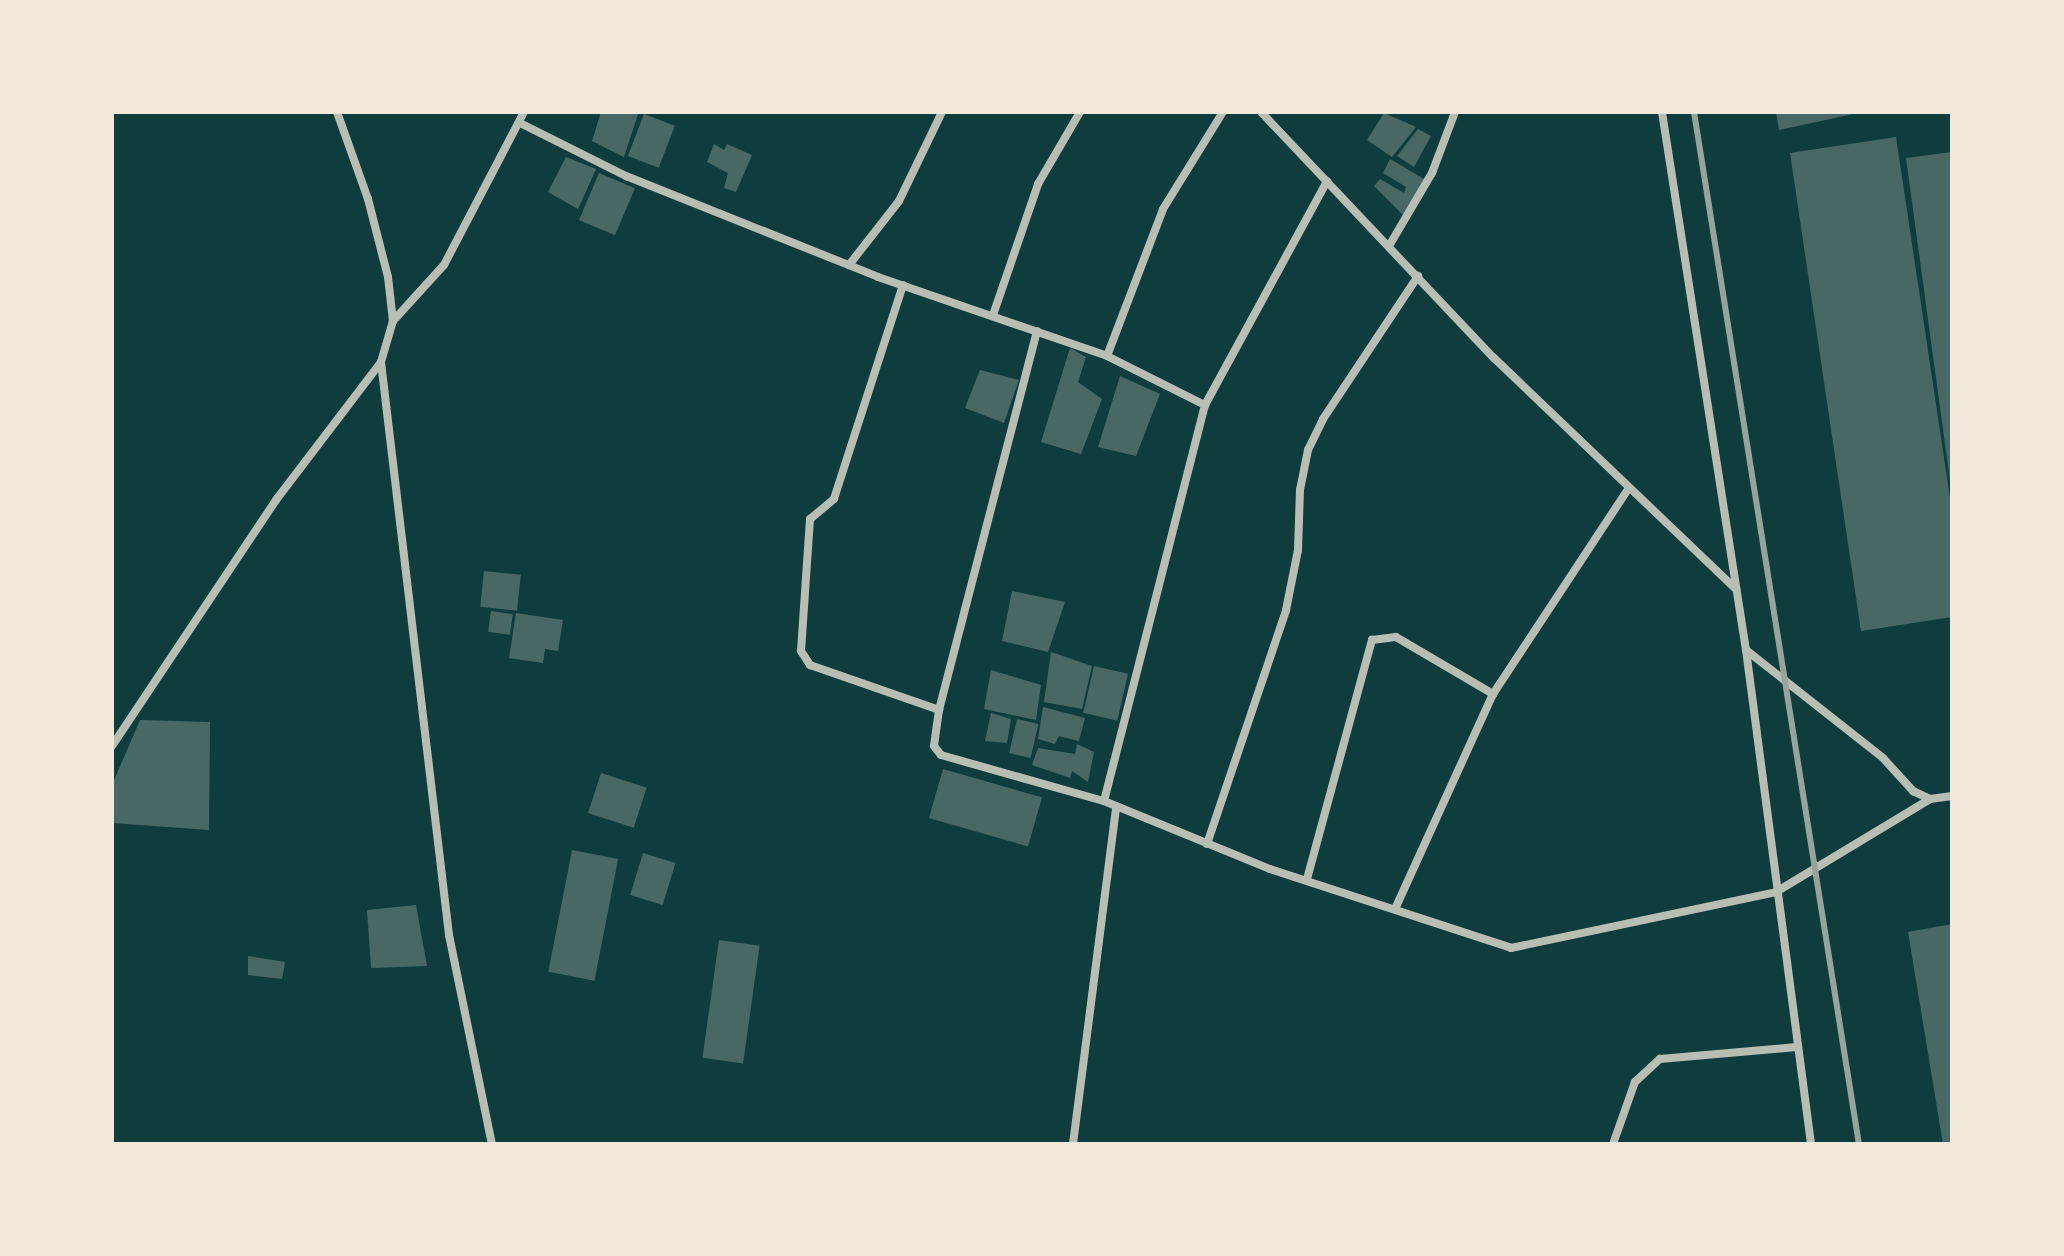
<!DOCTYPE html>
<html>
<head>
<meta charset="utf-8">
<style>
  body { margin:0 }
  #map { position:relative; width:2064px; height:1256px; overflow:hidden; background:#0f3d3e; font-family:"Source Sans 3",sans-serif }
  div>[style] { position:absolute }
  .building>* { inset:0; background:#486865; transform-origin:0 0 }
  .minor>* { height:8px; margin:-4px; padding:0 4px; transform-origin:4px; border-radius:4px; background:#b8beb3 }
  .rail>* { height:6px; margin:-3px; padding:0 3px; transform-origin:3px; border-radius:3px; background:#97a49c }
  span { translate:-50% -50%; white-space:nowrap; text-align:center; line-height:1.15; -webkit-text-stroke:7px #f1e9da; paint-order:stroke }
  .frame { position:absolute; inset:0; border:114px solid #f1e9da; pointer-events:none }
</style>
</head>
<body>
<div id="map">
  <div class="building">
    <div style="clip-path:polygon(601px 112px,638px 114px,624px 157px,592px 141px)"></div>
    <div style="clip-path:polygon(1776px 112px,1857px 112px,1858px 113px,1779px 130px)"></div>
    <div style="clip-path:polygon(1384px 113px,1416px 127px,1392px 157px,1367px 140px)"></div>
    <div style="left:644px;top:114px;width:33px;height:45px;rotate:21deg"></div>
    <div style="clip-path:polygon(1418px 129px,1431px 136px,1414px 167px,1397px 156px)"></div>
    <div style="clip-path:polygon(1896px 137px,1952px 511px,1952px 617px,1861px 631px,1790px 153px)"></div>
    <div style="clip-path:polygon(714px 144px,724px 150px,727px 144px,752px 155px,736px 192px,724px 188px,728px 173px,707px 162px)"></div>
    <div style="clip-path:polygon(1952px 152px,1952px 481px,1950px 481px,1906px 158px)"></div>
    <div style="clip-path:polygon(566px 157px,596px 169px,578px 209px,548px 192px)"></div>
    <div style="clip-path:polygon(1390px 159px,1424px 179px,1404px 216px,1374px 186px,1380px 179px,1404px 193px,1406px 187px,1383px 173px)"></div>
    <div style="left:599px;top:173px;width:39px;height:51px;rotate:23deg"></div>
    <div style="clip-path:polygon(1070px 348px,1086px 357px,1078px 382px,1102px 399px,1081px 454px,1041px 442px)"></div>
    <div style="clip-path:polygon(980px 370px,1019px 380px,1004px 423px,965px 408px)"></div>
    <div style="clip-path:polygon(1120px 376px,1160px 394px,1136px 456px,1098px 447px)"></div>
    <div style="left:484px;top:571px;width:37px;height:36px;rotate:6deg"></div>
    <div style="clip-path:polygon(1012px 591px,1065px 602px,1048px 652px,1002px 641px)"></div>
    <div style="left:491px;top:611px;width:22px;height:21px;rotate:8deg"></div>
    <div style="clip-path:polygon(516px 613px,563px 620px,558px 651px,545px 649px,543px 663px,509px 658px)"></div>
    <div style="clip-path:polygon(1051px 652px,1092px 666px,1082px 709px,1044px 702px)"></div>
    <div style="left:1094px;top:666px;width:35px;height:48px;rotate:13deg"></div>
    <div style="clip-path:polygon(991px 670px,1041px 685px,1036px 720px,984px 709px)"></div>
    <div style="clip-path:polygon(1043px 707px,1085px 718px,1079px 741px,1059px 736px,1055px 744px,1038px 739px)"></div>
    <div style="clip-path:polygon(991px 713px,1011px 719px,1007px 743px,985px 741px)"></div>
    <div style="left:1017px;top:719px;width:22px;height:35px;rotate:13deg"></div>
    <div style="clip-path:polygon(140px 720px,210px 722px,209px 830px,112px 823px,112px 785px)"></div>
    <div style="clip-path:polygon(1077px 744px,1094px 752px,1088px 782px,1072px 771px,1070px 778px,1032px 765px,1038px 748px,1075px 754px)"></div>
    <div style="left:943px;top:769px;width:103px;height:51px;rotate:16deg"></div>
    <div style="left:601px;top:773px;width:48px;height:42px;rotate:18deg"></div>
    <div style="left:572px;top:850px;width:47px;height:124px;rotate:11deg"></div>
    <div style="left:643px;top:853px;width:34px;height:44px;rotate:17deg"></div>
    <div style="clip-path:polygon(416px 905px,427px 966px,371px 968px,367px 910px)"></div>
    <div style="clip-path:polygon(1952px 924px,1952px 1144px,1943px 1144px,1908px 932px)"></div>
    <div style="left:719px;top:940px;width:41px;height:119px;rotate:8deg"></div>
    <div style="clip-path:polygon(248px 956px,285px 962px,282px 979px,248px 975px)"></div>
  </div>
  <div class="minor">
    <div style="left:1261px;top:112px;width:339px;rotate:46.6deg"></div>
    <div style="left:1494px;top:358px;width:335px;rotate:43.7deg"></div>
    <div style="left:1662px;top:112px;width:545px;rotate:81.13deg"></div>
    <div style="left:1746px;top:650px;width:498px;rotate:82.5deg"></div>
    <div style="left:520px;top:123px;width:119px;rotate:26.6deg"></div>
    <div style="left:626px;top:176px;width:271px;rotate:21.8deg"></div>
    <div style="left:878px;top:277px;width:242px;rotate:19deg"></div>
    <div style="left:1107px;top:356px;width:110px;rotate:26.6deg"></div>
    <div style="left:1389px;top:246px;width:85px;rotate:-59.5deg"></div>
    <div style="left:1432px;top:173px;width:65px;rotate:-69.3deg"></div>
    <div style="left:849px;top:265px;width:81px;rotate:-52deg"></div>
    <div style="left:899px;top:201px;width:99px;rotate:-64.2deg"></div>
    <div style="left:903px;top:285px;width:225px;rotate:107.9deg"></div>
    <div style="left:834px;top:499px;width:31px;rotate:140deg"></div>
    <div style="left:810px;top:519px;width:132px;rotate:93.9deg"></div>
    <div style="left:801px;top:651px;width:17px;rotate:57deg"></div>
    <div style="left:810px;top:665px;width:137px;rotate:19.2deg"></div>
    <div style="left:993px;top:315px;width:139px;rotate:-71deg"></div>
    <div style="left:1038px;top:184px;width:83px;rotate:-59.7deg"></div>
    <div style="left:393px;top:321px;width:76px;rotate:-47.7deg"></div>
    <div style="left:444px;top:265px;width:173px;rotate:-62.4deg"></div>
    <div style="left:1037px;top:331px;width:391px;rotate:104.5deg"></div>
    <div style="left:939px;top:710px;width:36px;rotate:98deg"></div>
    <div style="left:934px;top:746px;width:11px;rotate:52deg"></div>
    <div style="left:941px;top:755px;width:169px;rotate:15.8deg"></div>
    <div style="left:1104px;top:801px;width:179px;rotate:22.3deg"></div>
    <div style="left:1270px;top:869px;width:254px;rotate:18.1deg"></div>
    <div style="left:1511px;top:948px;width:271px;rotate:-11.9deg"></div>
    <div style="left:1776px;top:892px;width:180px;rotate:-31.1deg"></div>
    <div style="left:1930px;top:799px;width:22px;rotate:-8deg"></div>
    <div style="left:1107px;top:356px;width:157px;rotate:-69.1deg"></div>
    <div style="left:1163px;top:209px;width:114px;rotate:-58.3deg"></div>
    <div style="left:381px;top:362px;width:577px;rotate:83.23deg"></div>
    <div style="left:449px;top:935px;width:213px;rotate:78.4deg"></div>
    <div style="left:1746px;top:650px;width:174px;rotate:38.2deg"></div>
    <div style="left:1883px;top:758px;width:45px;rotate:47.7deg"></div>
    <div style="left:1913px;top:791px;width:19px;rotate:25deg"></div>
    <div style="left:112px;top:746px;width:296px;rotate:-56.3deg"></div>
    <div style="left:276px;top:500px;width:173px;rotate:-52.7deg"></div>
    <div style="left:381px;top:362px;width:43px;rotate:-73.7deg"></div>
    <div style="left:393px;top:321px;width:44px;rotate:-96.5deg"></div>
    <div style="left:388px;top:277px;width:81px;rotate:-104.4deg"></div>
    <div style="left:368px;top:199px;width:92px;rotate:-109.6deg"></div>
    <div style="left:1104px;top:801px;width:409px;rotate:-75.7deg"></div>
    <div style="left:1205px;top:405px;width:255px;rotate:-61.4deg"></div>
    <div style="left:1207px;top:844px;width:247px;rotate:-71.3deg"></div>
    <div style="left:1286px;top:610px;width:61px;rotate:-78.7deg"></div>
    <div style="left:1298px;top:550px;width:60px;rotate:-88.1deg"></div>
    <div style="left:1300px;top:490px;width:41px;rotate:-78.7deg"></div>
    <div style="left:1308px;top:450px;width:34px;rotate:-64deg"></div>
    <div style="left:1323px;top:419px;width:172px;rotate:-56.4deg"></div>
    <div style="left:1307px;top:879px;width:248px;rotate:-74.8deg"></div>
    <div style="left:1372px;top:640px;width:24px;rotate:-7deg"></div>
    <div style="left:1396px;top:637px;width:113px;rotate:30.4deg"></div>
    <div style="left:1395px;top:909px;width:236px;rotate:-65.5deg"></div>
    <div style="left:1493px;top:694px;width:243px;rotate:-56.6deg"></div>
    <div style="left:1073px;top:1144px;width:340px;rotate:-82.7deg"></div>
    <div style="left:1613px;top:1144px;width:66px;rotate:-70.5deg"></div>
    <div style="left:1635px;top:1082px;width:34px;rotate:-43deg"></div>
    <div style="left:1660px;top:1059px;width:137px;rotate:-5deg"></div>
  </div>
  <div class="rail">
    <div style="left:1694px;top:112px;width:1045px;rotate:80.92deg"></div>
  </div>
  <div class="frame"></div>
</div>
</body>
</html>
